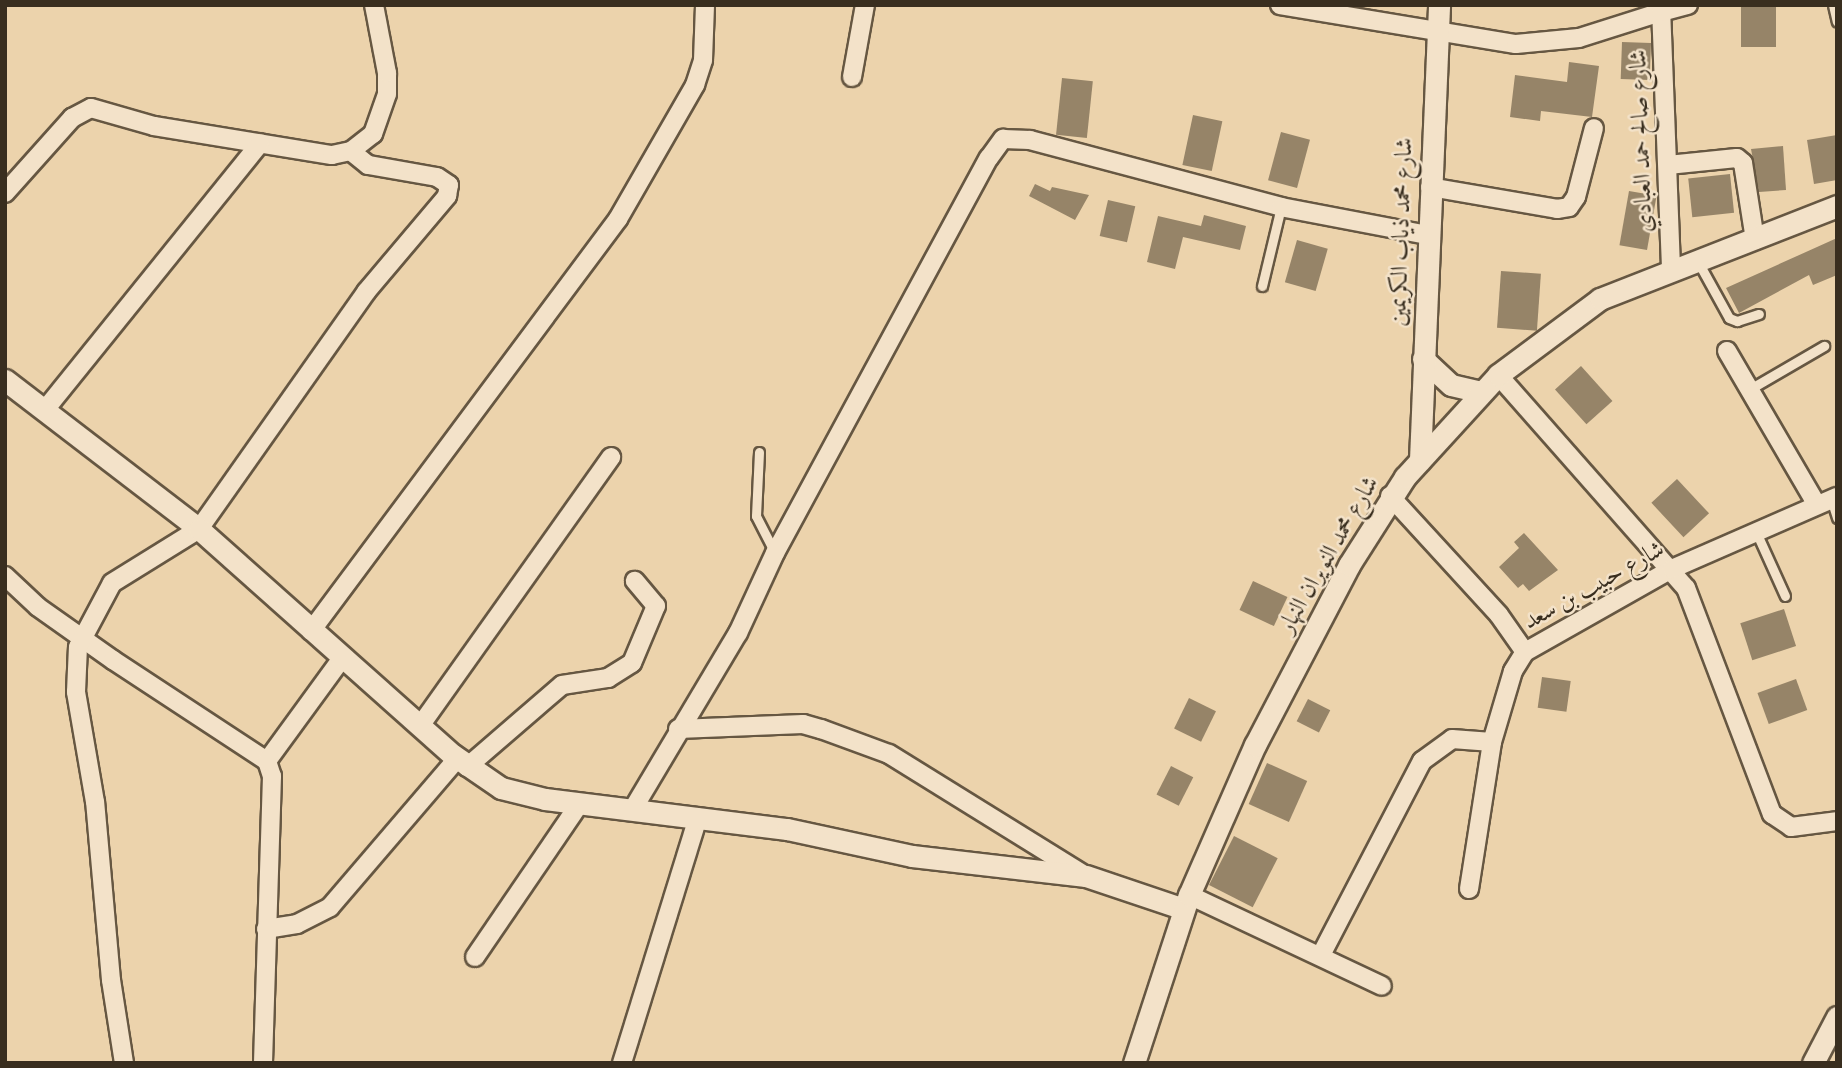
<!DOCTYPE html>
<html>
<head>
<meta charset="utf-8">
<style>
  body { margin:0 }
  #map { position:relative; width:1842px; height:1068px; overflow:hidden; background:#ecd3ac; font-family:"Libre Bodoni",Amiri,serif }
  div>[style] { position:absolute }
  .building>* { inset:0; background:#968468; transform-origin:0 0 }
  .roads { filter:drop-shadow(2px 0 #665742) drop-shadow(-2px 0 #665742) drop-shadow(0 2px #665742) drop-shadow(0 -2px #665742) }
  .service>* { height:9px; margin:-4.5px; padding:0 4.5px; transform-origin:4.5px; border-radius:4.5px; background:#f3e2c9 }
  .minor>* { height:18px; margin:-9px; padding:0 9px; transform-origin:9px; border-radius:9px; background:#f3e2c9 }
  .tertiary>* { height:21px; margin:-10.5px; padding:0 10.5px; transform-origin:10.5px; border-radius:10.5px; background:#f3e2c9 }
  span { translate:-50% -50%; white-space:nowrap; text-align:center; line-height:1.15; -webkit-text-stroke:5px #f3e2c9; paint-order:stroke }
  .street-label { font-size:24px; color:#392e1f }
  .frame { position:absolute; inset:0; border:7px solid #392e1f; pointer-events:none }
</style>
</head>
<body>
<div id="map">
  <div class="building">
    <div style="left:1741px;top:5px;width:35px;height:42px"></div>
    <div style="left:1622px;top:42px;width:29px;height:37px;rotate:2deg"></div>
    <div style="clip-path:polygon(1569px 62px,1599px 66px,1592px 117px,1541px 111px,1540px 121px,1510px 117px,1515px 75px,1567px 82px)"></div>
    <div style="left:1062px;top:78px;width:31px;height:57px;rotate:6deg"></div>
    <div style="left:1193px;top:115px;width:30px;height:51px;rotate:12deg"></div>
    <div style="left:1281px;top:132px;width:30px;height:50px;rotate:15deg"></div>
    <div style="clip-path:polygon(1837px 135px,1837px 180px,1814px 184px,1807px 140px)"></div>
    <div style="clip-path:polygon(1783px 146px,1786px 190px,1759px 192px,1751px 149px)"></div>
    <div style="left:1730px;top:174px;width:39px;height:42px;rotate:84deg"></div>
    <div style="clip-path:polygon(1035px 184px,1050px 191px,1052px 187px,1089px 195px,1075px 220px,1029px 196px)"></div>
    <div style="left:1629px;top:191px;width:28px;height:55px;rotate:10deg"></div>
    <div style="left:1108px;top:200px;width:28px;height:37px;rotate:13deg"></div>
    <div style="clip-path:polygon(1204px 215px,1246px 226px,1240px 250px,1183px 237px,1175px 269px,1147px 262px,1158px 216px,1201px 226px)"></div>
    <div style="clip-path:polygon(1837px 238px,1837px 275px,1813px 285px,1809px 275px,1739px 313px,1726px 288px)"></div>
    <div style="left:1297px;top:240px;width:32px;height:44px;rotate:16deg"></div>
    <div style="left:1501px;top:271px;width:40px;height:57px;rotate:4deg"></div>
    <div style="left:1581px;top:366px;width:47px;height:35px;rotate:48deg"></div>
    <div style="left:1677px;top:479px;width:47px;height:35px;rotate:47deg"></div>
    <div style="clip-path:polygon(1524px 533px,1558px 570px,1529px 591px,1523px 584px,1518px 588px,1499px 567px,1519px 548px,1514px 542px)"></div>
    <div style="left:1253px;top:581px;width:38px;height:32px;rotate:25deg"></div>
    <div style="left:1784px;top:609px;width:39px;height:46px;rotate:72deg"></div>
    <div style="left:1542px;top:677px;width:29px;height:31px;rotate:8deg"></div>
    <div style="left:1796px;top:679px;width:33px;height:41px;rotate:70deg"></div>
    <div style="left:1189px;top:698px;width:30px;height:34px;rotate:26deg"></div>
    <div style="left:1308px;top:699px;width:25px;height:25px;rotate:27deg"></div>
    <div style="left:1267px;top:763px;width:44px;height:45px;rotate:24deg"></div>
    <div style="left:1171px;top:766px;width:25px;height:32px;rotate:27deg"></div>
    <div style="left:1234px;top:836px;width:49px;height:55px;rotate:27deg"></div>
  </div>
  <div class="roads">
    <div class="service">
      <div style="left:1833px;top:5px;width:17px;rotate:77deg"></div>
      <div style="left:1697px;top:260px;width:66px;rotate:61.1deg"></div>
      <div style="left:1729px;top:318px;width:9px;rotate:21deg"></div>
      <div style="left:1737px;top:321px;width:23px;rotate:-18deg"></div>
      <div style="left:1262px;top:286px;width:81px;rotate:-76.5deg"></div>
      <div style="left:1750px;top:389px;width:86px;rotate:-30.2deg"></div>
      <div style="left:759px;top:452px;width:64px;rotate:92.7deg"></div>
      <div style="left:756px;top:516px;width:42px;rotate:62.8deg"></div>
      <div style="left:1831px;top:499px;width:20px;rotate:72deg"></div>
      <div style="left:1757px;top:534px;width:68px;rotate:65.7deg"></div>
    </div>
    <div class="minor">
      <div style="left:1280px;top:5px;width:239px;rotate:9.4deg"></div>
      <div style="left:1516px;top:44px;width:63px;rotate:-5.4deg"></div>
      <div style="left:1579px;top:38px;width:86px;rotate:-17.6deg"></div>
      <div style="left:852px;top:77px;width:73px;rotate:-79.8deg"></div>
      <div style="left:1668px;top:165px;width:69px;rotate:-5.8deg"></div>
      <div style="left:1737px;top:158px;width:8px;rotate:40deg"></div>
      <div style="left:1743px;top:163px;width:78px;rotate:81.1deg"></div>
      <div style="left:1430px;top:187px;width:129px;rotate:9.8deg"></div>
      <div style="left:1557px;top:209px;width:12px;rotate:-9deg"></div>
      <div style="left:1569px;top:207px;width:12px;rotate:-55deg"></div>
      <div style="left:1576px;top:197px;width:71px;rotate:-75.4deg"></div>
      <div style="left:5px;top:193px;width:101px;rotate:-48.2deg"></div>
      <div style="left:72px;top:118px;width:21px;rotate:-28deg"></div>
      <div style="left:91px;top:108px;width:66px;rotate:15.9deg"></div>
      <div style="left:154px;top:126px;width:180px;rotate:9.3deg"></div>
      <div style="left:332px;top:155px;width:19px;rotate:-12deg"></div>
      <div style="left:351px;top:151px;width:28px;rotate:-38deg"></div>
      <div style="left:373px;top:134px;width:42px;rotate:-70.7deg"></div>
      <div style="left:387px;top:94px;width:21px;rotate:-90deg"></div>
      <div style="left:387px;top:73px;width:69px;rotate:-100.8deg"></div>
      <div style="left:1671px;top:268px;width:256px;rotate:-92.2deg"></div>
      <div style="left:1661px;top:12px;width:28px;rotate:-15deg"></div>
      <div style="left:1727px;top:351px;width:178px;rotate:59.7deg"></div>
      <div style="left:1498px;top:375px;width:284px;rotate:48.6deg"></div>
      <div style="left:1686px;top:588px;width:242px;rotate:69.2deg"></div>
      <div style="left:1772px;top:814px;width:23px;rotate:34deg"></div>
      <div style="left:1791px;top:827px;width:46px;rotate:-7.4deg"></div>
      <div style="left:44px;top:411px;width:344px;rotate:-51.1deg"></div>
      <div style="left:1390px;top:496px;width:161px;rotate:47.5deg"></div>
      <div style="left:1499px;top:615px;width:45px;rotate:54.9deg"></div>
      <div style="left:1525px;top:652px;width:169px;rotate:-29.5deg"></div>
      <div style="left:1672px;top:569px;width:180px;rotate:-23.6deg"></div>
      <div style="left:5px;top:576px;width:45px;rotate:43.2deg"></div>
      <div style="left:38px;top:607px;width:92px;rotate:35.2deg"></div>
      <div style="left:113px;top:660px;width:184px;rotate:33.3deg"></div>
      <div style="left:267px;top:761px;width:16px;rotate:72deg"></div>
      <div style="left:272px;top:776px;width:287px;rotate:91.8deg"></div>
      <div style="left:311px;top:631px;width:514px;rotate:-53.31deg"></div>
      <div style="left:618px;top:219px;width:155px;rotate:-60.1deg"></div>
      <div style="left:695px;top:85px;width:26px;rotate:-72deg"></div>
      <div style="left:703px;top:60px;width:55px;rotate:-87.9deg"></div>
      <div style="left:420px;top:726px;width:330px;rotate:-54.6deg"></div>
      <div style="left:678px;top:729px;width:125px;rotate:-2.3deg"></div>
      <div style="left:803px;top:724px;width:19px;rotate:16deg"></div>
      <div style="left:821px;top:729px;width:72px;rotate:20.2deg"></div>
      <div style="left:889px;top:754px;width:232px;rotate:31.8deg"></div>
      <div style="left:267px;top:761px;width:127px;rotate:-53.9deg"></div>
      <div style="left:467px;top:767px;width:125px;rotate:-40.8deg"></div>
      <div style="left:562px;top:685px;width:47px;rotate:-8.7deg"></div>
      <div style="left:608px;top:678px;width:28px;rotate:-32deg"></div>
      <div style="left:632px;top:663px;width:62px;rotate:-67.2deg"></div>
      <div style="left:656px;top:606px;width:33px;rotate:-130deg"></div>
      <div style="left:633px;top:809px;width:205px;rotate:-59.2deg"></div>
      <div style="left:738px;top:633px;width:88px;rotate:-65.2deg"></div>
      <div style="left:775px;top:553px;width:449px;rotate:-61.6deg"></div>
      <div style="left:989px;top:158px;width:24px;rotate:-54deg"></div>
      <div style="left:1003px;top:139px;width:27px;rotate:2deg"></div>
      <div style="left:1030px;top:140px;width:260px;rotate:14.9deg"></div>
      <div style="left:1281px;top:207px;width:150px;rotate:10.8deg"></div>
      <div style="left:1469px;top:889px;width:149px;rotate:-81.1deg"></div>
      <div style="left:1492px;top:742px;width:74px;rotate:-73.5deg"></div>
      <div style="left:1513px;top:671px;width:22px;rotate:-58deg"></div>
      <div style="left:1189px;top:895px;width:213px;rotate:25.2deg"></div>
      <div style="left:266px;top:929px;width:31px;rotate:-9deg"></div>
      <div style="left:297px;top:924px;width:37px;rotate:-27deg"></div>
      <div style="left:330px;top:907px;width:195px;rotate:-49.4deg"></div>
      <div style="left:1321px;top:955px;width:219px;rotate:-62.5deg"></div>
      <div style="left:1422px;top:761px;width:37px;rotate:-36deg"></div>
      <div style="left:1452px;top:739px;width:40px;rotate:4.3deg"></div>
      <div style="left:475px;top:957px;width:186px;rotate:-55.7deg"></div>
      <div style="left:124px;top:1063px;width:84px;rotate:-98.9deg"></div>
      <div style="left:111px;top:980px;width:179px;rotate:-95.1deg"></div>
      <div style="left:95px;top:802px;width:112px;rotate:-99.8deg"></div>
      <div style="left:76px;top:692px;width:45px;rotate:-87.5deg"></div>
      <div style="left:78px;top:647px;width:72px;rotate:-62deg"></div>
      <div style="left:112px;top:583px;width:102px;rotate:-31.8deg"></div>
      <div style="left:199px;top:529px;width:290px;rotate:-54.8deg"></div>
      <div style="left:366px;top:292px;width:126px;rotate:-49.8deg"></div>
      <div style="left:447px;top:196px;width:11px;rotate:-80deg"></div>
      <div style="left:449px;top:185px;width:14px;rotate:-146deg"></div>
      <div style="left:437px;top:177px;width:70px;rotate:-170.1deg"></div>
      <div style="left:368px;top:165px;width:22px;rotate:-141deg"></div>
      <div style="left:622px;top:1063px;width:257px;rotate:-72.8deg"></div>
    </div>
    <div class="tertiary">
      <div style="left:1423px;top:359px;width:38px;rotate:43deg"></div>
      <div style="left:1451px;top:385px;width:31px;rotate:13deg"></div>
      <div style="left:5px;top:380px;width:245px;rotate:37.5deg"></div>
      <div style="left:199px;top:529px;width:340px;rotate:41.7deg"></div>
      <div style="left:453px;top:755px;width:58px;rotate:34.5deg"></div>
      <div style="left:501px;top:788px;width:45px;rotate:14deg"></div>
      <div style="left:545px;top:799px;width:244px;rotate:7.1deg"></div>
      <div style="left:787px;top:829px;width:128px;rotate:12.2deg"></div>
      <div style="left:912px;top:856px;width:175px;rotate:6.6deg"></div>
      <div style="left:1086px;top:876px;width:103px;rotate:18.6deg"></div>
      <div style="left:1420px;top:460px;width:455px;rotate:-87.6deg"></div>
      <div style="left:1134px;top:1063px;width:177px;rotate:-71.9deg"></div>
      <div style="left:1189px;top:895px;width:164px;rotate:-66.3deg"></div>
      <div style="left:1255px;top:745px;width:203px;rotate:-62.4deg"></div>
      <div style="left:1349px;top:565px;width:104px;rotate:-57.5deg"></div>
      <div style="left:1405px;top:477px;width:138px;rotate:-47.6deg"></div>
      <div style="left:1498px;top:375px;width:127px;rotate:-36.7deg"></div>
      <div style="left:1600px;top:299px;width:255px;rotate:-21.4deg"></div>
      <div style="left:1813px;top:1063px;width:52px;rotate:-62.4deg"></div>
    </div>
  </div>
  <div class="street-label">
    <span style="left:1642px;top:141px;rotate:-92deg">شارع صالح حمد العبادي</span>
    <span style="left:1402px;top:232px;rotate:-88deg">شارع محمد ذياب الكريمين</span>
    <span style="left:1329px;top:555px;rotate:-60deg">شارع محمد النويران النهار</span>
    <span style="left:1594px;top:586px;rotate:-29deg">شارع حبيب بن سعد</span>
  </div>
  <div class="frame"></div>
</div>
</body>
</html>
